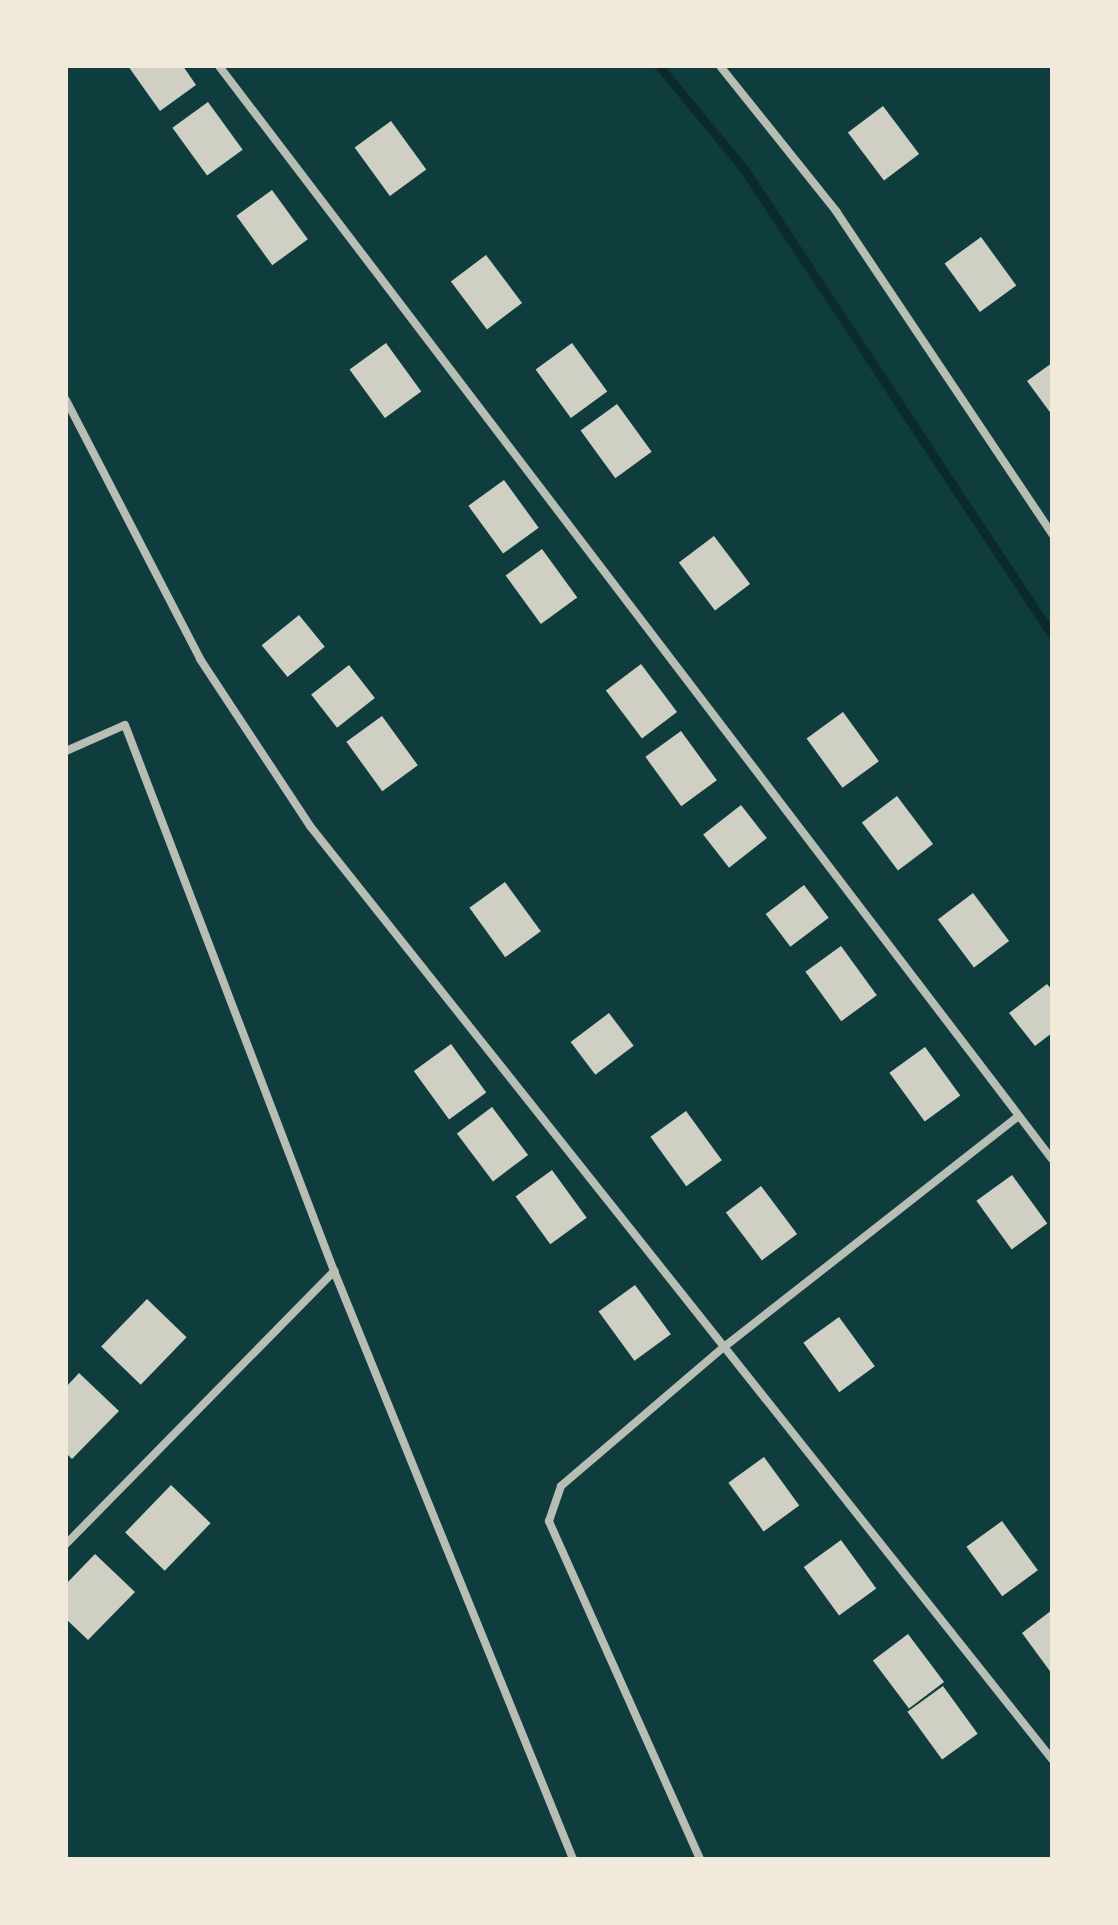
<!DOCTYPE html>
<html>
<head>
<meta charset="utf-8">
<style>
  body { margin:0 }
  #map { position:relative; width:1118px; height:1925px; overflow:hidden; background:#0f3d3e; font-family:Helvetica,sans-serif }
  div>[style] { position:absolute }
  .stream>* { height:9px; margin:-4.5px; padding:0 4.5px; transform-origin:4.5px; border-radius:4.5px; background:#0a2a2b }
  .building>* { inset:0; background:#cfcfc3; transform-origin:0 0 }
  .minor>* { height:8px; margin:-4px; padding:0 4px; transform-origin:4px; border-radius:4px; background:#b8beb3 }
  span { translate:-50% -50%; white-space:nowrap; text-align:center; line-height:1.15; -webkit-text-stroke:6px #f1e9da; paint-order:stroke }
  .frame { position:absolute; inset:0; border:68px solid #f1e9da; pointer-events:none }
</style>
</head>
<body>
<div id="map">
  <div class="stream">
    <div style="left:659px;top:66px;width:134px;rotate:50.5deg"></div>
    <div style="left:744px;top:169px;width:559px;rotate:56.54deg"></div>
  </div>
  <div class="building">
    <div style="clip-path:polygon(128px 66px,183px 66px,196px 85px,160px 111px)"></div>
    <div style="left:208px;top:102px;width:59px;height:44px;rotate:54deg"></div>
    <div style="left:883px;top:106px;width:60px;height:44px;rotate:53deg"></div>
    <div style="left:391px;top:121px;width:60px;height:45px;rotate:54deg"></div>
    <div style="left:272px;top:190px;width:61px;height:44px;rotate:54deg"></div>
    <div style="left:981px;top:237px;width:60px;height:45px;rotate:54deg"></div>
    <div style="left:486px;top:255px;width:60px;height:44px;rotate:53deg"></div>
    <div style="left:386px;top:343px;width:60px;height:45px;rotate:54deg"></div>
    <div style="left:572px;top:343px;width:60px;height:45px;rotate:54deg"></div>
    <div style="clip-path:polygon(1052px 363px,1052px 415px,1027px 381px)"></div>
    <div style="left:617px;top:404px;width:59px;height:45px;rotate:54deg"></div>
    <div style="left:504px;top:480px;width:59px;height:44px;rotate:54deg"></div>
    <div style="left:714px;top:536px;width:60px;height:44px;rotate:53deg"></div>
    <div style="left:542px;top:549px;width:60px;height:45px;rotate:54deg"></div>
    <div style="left:299px;top:615px;width:41px;height:48px;rotate:51deg"></div>
    <div style="left:641px;top:664px;width:60px;height:44px;rotate:53deg"></div>
    <div style="left:349px;top:665px;width:42px;height:48px;rotate:52deg"></div>
    <div style="left:843px;top:712px;width:61px;height:45px;rotate:54deg"></div>
    <div style="left:382px;top:716px;width:61px;height:44px;rotate:54deg"></div>
    <div style="left:681px;top:731px;width:61px;height:44px;rotate:54deg"></div>
    <div style="left:897px;top:796px;width:60px;height:44px;rotate:53deg"></div>
    <div style="left:741px;top:805px;width:42px;height:48px;rotate:52deg"></div>
    <div style="left:505px;top:882px;width:61px;height:44px;rotate:54deg"></div>
    <div style="left:804px;top:885px;width:41px;height:48px;rotate:53deg"></div>
    <div style="left:973px;top:893px;width:60px;height:44px;rotate:53deg"></div>
    <div style="left:841px;top:946px;width:61px;height:44px;rotate:54deg"></div>
    <div style="clip-path:polygon(1047px 984px,1052px 990px,1052px 1033px,1035px 1046px,1009px 1013px)"></div>
    <div style="left:609px;top:1013px;width:41px;height:48px;rotate:53deg"></div>
    <div style="left:451px;top:1044px;width:60px;height:46px;rotate:54deg"></div>
    <div style="left:925px;top:1047px;width:60px;height:44px;rotate:54deg"></div>
    <div style="left:492px;top:1107px;width:60px;height:44px;rotate:53deg"></div>
    <div style="left:686px;top:1111px;width:61px;height:44px;rotate:54deg"></div>
    <div style="left:552px;top:1170px;width:59px;height:45px;rotate:54deg"></div>
    <div style="left:1012px;top:1175px;width:60px;height:44px;rotate:54deg"></div>
    <div style="left:761px;top:1186px;width:60px;height:44px;rotate:53deg"></div>
    <div style="left:635px;top:1285px;width:61px;height:45px;rotate:54deg"></div>
    <div style="left:147px;top:1299px;width:55px;height:66px;rotate:44deg"></div>
    <div style="left:839px;top:1317px;width:61px;height:44px;rotate:54deg"></div>
    <div style="clip-path:polygon(79px 1373px,119px 1411px,72px 1459px,66px 1453px,66px 1387px)"></div>
    <div style="left:764px;top:1457px;width:60px;height:44px;rotate:54deg"></div>
    <div style="left:171px;top:1485px;width:55px;height:66px;rotate:44deg"></div>
    <div style="left:1002px;top:1521px;width:61px;height:44px;rotate:54deg"></div>
    <div style="left:841px;top:1540px;width:60px;height:46px;rotate:54deg"></div>
    <div style="clip-path:polygon(95px 1554px,135px 1592px,88px 1640px,66px 1619px,66px 1584px)"></div>
    <div style="clip-path:polygon(1052px 1610px,1052px 1674px,1022px 1633px)"></div>
    <div style="left:908px;top:1634px;width:60px;height:44px;rotate:53deg"></div>
    <div style="left:943px;top:1686px;width:59px;height:44px;rotate:54deg"></div>
  </div>
  <div class="minor">
    <div style="left:219px;top:66px;width:1374px;rotate:52.69deg"></div>
    <div style="left:720px;top:66px;width:186px;rotate:51.3deg"></div>
    <div style="left:836px;top:211px;width:389px;rotate:56.2deg"></div>
    <div style="left:66px;top:400px;width:292px;rotate:62.6deg"></div>
    <div style="left:200px;top:659px;width:200px;rotate:56.6deg"></div>
    <div style="left:310px;top:826px;width:1192px;rotate:51.51deg"></div>
    <div style="left:66px;top:751px;width:64px;rotate:-23.8deg"></div>
    <div style="left:125px;top:725px;width:585px;rotate:69.05deg"></div>
    <div style="left:334px;top:1271px;width:635px;rotate:67.88deg"></div>
    <div style="left:66px;top:1544px;width:383px;rotate:-45.5deg"></div>
    <div style="left:700px;top:1859px;width:370px;rotate:-114.1deg"></div>
    <div style="left:549px;top:1521px;width:37px;rotate:-71deg"></div>
    <div style="left:561px;top:1486px;width:214px;rotate:-40.5deg"></div>
    <div style="left:724px;top:1347px;width:372px;rotate:-38.1deg"></div>
  </div>
  <div class="frame"></div>
</div>
</body>
</html>
